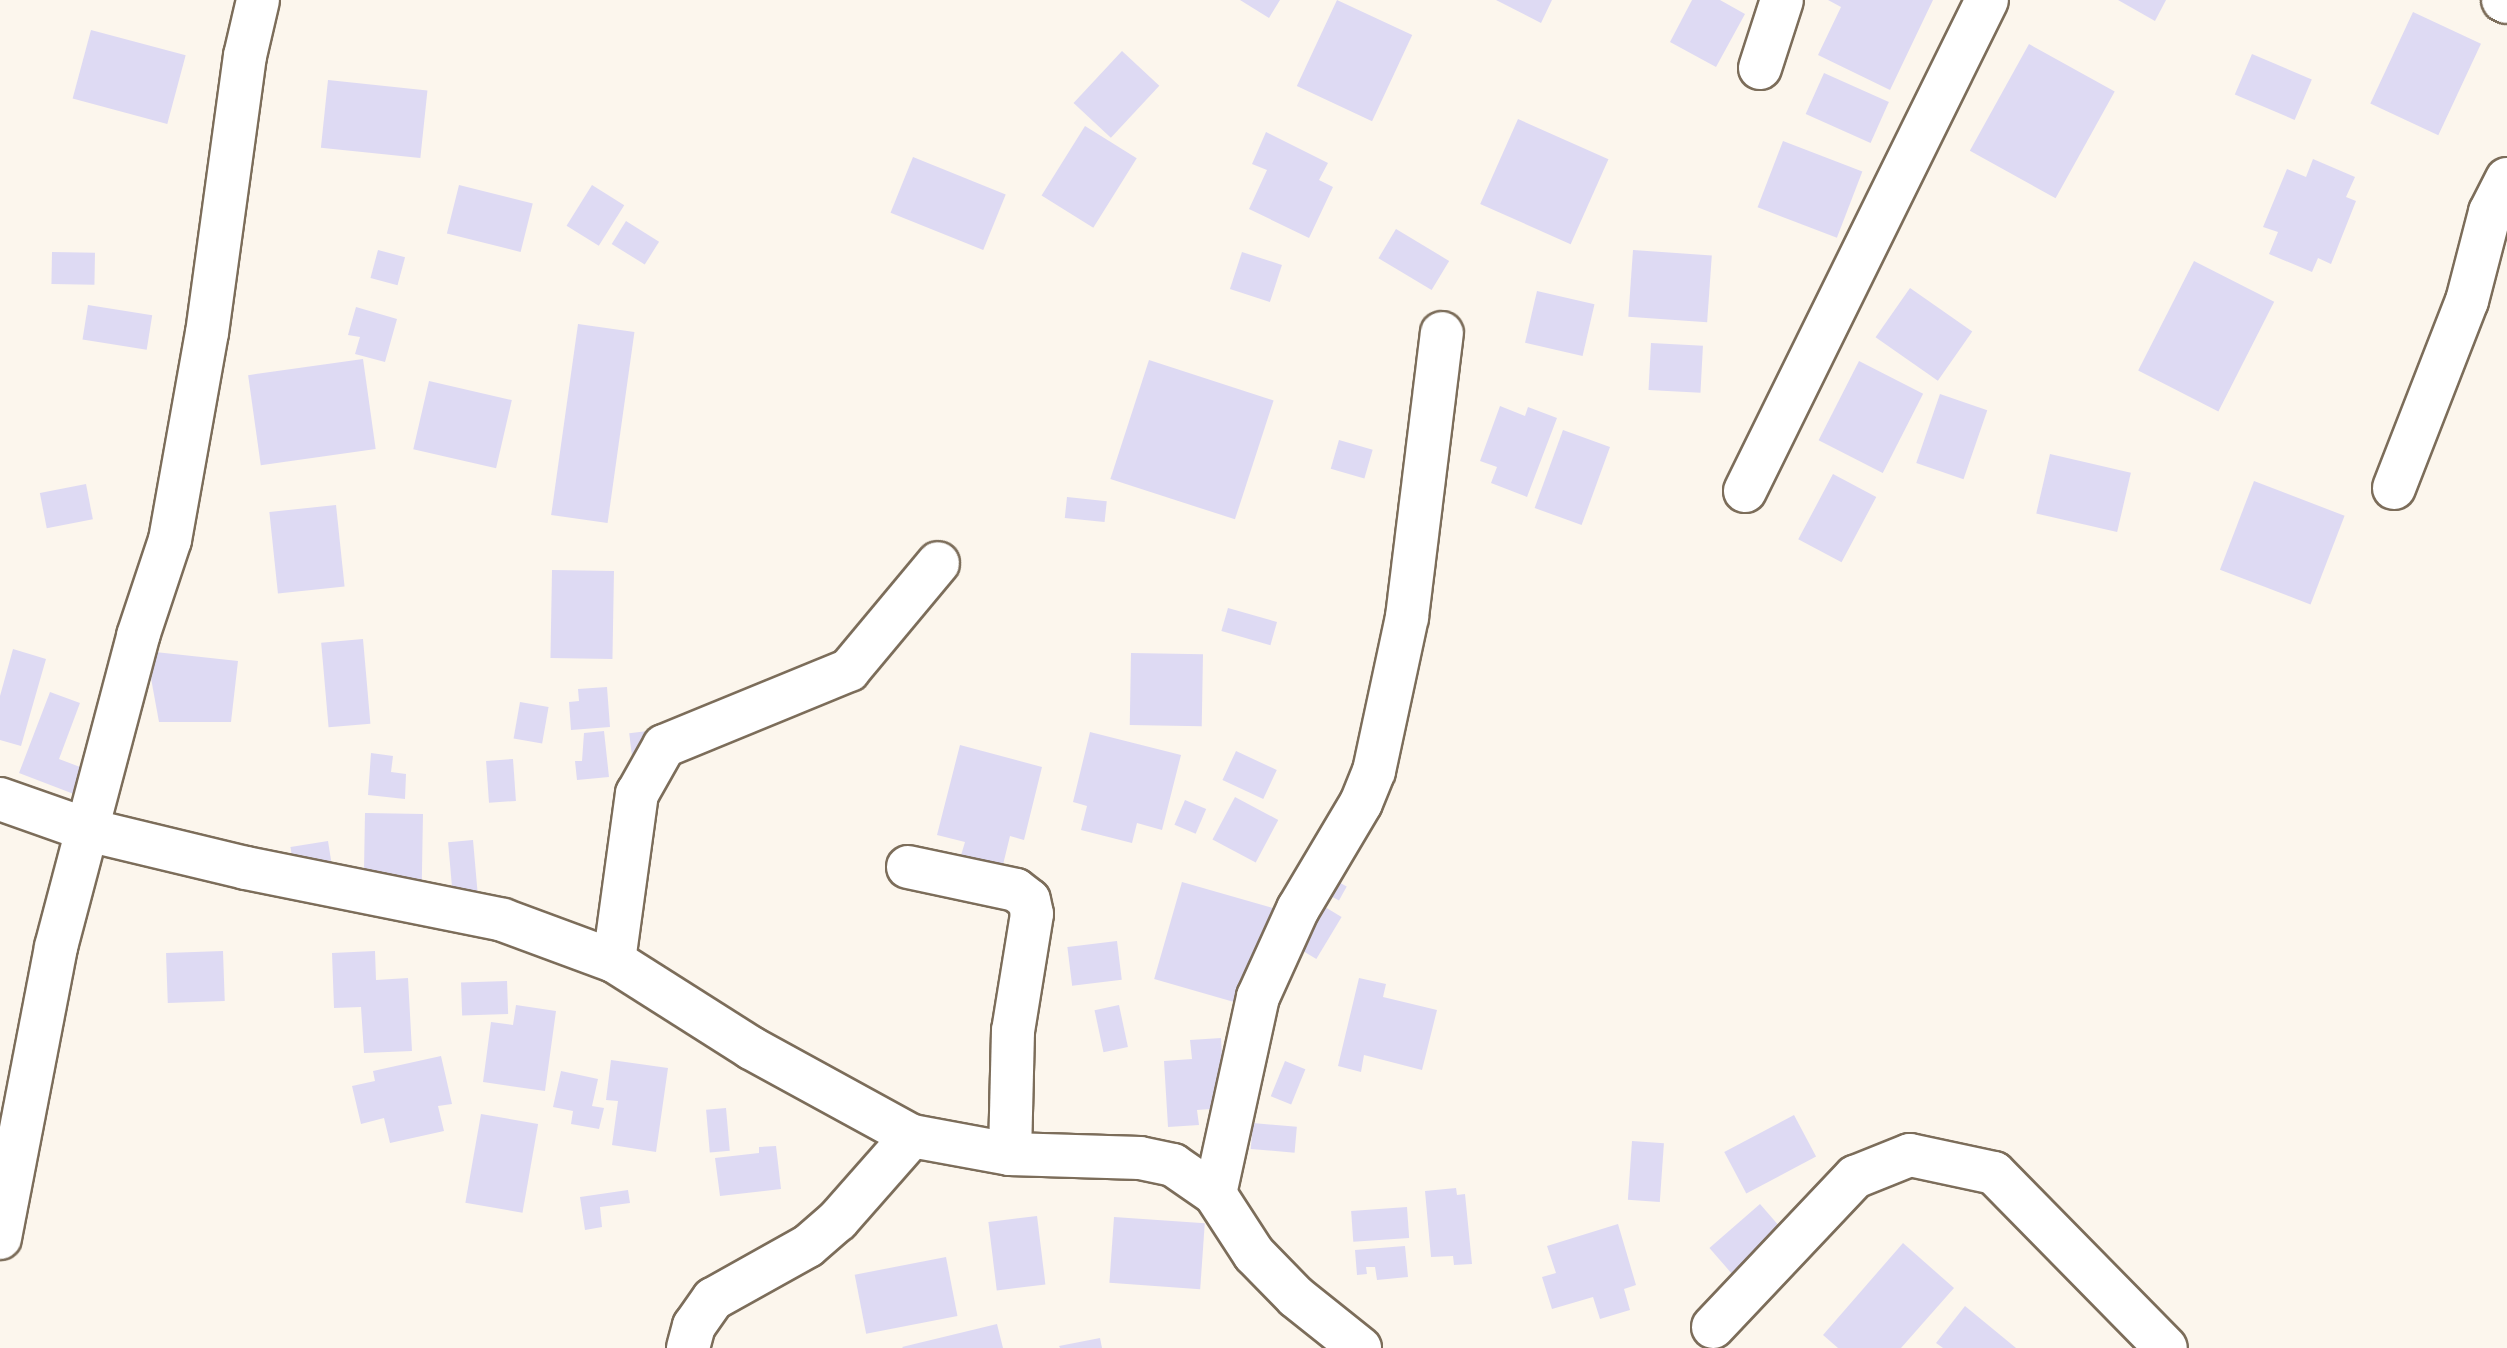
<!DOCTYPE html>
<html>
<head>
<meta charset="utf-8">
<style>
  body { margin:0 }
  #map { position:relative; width:2507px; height:1348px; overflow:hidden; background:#fcf6ed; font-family:Signika,sans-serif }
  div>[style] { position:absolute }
  .building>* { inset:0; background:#dedaf3; transform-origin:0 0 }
  .roads { filter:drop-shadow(2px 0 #7c6d5a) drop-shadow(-2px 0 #7c6d5a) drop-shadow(0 2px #7c6d5a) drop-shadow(0 -2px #7c6d5a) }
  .street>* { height:42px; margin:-21px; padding:0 21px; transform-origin:21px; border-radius:21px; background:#fff }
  span { translate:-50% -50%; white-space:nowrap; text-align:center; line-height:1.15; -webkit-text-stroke:8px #fff; paint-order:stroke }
</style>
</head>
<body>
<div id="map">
  <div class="building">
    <div style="clip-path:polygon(1240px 0,1280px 0,1269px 18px)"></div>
    <div style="left:1337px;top:0;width:83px;height:95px;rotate:25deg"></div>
    <div style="clip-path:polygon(1496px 0,1552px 0,1541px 23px)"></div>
    <div style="clip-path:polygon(1692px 0,1720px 0,1745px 14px,1716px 67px,1670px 42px)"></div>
    <div style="clip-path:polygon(1828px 0,1933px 0,1890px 90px,1818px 55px,1841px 7px)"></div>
    <div style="clip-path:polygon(2118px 0,2166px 0,2155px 21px)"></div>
    <div style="left:2413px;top:12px;width:75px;height:101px;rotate:25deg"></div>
    <div style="left:91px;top:30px;width:98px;height:71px;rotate:15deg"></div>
    <div style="left:2029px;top:44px;width:98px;height:122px;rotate:29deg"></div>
    <div style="left:1122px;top:51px;width:51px;height:71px;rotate:43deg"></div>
    <div style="left:2252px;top:54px;width:65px;height:44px;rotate:23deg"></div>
    <div style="left:1824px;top:73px;width:71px;height:45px;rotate:24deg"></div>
    <div style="left:328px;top:80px;width:100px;height:68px;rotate:6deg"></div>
    <div style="left:1518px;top:119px;width:99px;height:93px;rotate:24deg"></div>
    <div style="left:1085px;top:126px;width:61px;height:82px;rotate:32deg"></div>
    <div style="clip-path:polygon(1266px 132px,1328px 163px,1319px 180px,1333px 187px,1309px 238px,1249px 209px,1267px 170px,1252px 164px)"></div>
    <div style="left:1783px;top:141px;width:85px;height:71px;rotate:21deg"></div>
    <div style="left:913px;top:157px;width:100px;height:60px;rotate:22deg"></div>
    <div style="clip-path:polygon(2313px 159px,2355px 177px,2346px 197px,2356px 201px,2331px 264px,2318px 258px,2312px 272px,2269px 254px,2278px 232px,2263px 227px,2287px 169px,2306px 177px)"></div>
    <div style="left:459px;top:185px;width:76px;height:50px;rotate:14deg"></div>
    <div style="left:592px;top:185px;width:38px;height:48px;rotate:32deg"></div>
    <div style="left:626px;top:221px;width:39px;height:27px;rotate:32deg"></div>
    <div style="left:1396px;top:229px;width:62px;height:34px;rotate:31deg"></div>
    <div style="left:378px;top:250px;width:28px;height:29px;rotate:15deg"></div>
    <div style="left:1633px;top:250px;width:79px;height:67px;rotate:4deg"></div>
    <div style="left:52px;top:252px;width:43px;height:32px;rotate:1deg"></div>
    <div style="left:1242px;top:252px;width:42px;height:39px;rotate:18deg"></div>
    <div style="left:2194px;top:261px;width:90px;height:123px;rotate:27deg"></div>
    <div style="left:1910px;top:288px;width:76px;height:60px;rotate:35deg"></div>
    <div style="left:1537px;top:291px;width:59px;height:53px;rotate:13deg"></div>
    <div style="left:88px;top:305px;width:65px;height:35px;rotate:9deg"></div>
    <div style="clip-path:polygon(356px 307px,397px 319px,385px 362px,355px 354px,360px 337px,348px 335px)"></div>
    <div style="left:578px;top:324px;width:57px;height:193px;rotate:8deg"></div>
    <div style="left:1651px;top:343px;width:52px;height:47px;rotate:3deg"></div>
    <div style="left:363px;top:359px;width:91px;height:116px;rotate:82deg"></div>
    <div style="left:1149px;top:360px;width:131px;height:125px;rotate:18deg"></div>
    <div style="left:1859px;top:361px;width:72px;height:89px;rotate:27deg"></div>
    <div style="left:429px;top:381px;width:85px;height:70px;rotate:13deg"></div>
    <div style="left:1940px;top:394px;width:50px;height:73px;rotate:19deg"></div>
    <div style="clip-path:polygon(1500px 406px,1525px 416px,1528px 407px,1557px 418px,1527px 497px,1491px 483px,1497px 467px,1480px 461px)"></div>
    <div style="left:1563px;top:430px;width:50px;height:83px;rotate:20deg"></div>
    <div style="left:1339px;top:440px;width:35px;height:30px;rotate:16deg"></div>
    <div style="left:2050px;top:454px;width:83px;height:61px;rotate:13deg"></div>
    <div style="left:1833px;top:474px;width:49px;height:74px;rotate:28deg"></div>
    <div style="left:2254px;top:481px;width:97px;height:95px;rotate:21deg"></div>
    <div style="left:86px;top:484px;width:36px;height:47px;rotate:79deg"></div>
    <div style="left:1067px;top:497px;width:40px;height:21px;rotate:6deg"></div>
    <div style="left:336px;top:505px;width:82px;height:67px;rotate:84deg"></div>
    <div style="left:552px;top:570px;width:62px;height:88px;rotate:1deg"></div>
    <div style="left:1228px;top:608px;width:51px;height:24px;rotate:16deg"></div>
    <div style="left:363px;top:639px;width:85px;height:42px;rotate:85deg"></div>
    <div style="clip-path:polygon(13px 649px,46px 659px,21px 746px,0 740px,0 696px)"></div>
    <div style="clip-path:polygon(146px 651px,238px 661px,231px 722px,159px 722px)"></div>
    <div style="left:1131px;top:653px;width:72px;height:72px;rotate:1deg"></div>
    <div style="clip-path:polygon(607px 687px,610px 727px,571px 730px,569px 702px,579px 701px,578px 689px)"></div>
    <div style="clip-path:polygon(50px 692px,80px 703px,59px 759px,88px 770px,79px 796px,19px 773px)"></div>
    <div style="left:520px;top:702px;width:29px;height:37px;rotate:10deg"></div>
    <div style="left:656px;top:730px;width:24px;height:27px;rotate:83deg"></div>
    <div style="clip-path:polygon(604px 731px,609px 777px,577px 780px,575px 761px,582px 761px,584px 733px)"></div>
    <div style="clip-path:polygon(1090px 732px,1181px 755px,1162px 830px,1137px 823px,1132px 843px,1081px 830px,1087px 806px,1073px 802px)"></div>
    <div style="clip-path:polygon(960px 745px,1042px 767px,1024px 840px,1010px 836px,1001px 873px,959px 862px,965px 842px,937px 835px)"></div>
    <div style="left:1236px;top:751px;width:45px;height:32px;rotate:25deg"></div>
    <div style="clip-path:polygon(371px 753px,393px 756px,391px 772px,406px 774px,405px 799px,368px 795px)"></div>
    <div style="left:513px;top:759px;width:42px;height:27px;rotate:86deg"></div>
    <div style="left:1235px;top:797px;width:49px;height:48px;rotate:28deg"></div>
    <div style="left:1185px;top:800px;width:23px;height:27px;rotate:23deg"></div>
    <div style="left:365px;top:813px;width:58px;height:71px;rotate:1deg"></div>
    <div style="left:473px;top:840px;width:63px;height:25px;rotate:85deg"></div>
    <div style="left:328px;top:841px;width:20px;height:38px;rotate:81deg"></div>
    <div style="left:1324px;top:874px;width:26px;height:16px;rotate:29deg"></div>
    <div style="left:1182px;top:882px;width:102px;height:101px;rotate:16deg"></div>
    <div style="left:1315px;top:901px;width:31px;height:49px;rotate:31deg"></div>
    <div style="left:1117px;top:941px;width:39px;height:50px;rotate:83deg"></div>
    <div style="left:223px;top:951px;width:50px;height:57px;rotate:88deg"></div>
    <div style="clip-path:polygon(375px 951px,376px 980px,408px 978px,412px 1051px,364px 1053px,361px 1007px,334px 1008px,332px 953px)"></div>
    <div style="clip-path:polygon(1359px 978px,1386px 984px,1383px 997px,1437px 1010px,1422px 1070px,1364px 1055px,1361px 1072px,1338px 1066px)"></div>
    <div style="left:507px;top:981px;width:33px;height:46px;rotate:88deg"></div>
    <div style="clip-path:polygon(516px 1005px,556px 1011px,545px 1091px,483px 1082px,491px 1022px,513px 1025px)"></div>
    <div style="left:1119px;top:1005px;width:43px;height:25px;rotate:78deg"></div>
    <div style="clip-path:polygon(1221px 1038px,1225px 1108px,1197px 1110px,1199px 1125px,1168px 1127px,1164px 1061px,1192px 1059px,1190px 1040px)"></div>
    <div style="clip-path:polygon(441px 1056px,452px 1104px,438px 1106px,444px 1131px,390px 1143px,384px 1118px,361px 1124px,352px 1086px,375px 1081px,373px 1071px)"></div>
    <div style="clip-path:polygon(611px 1060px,668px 1068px,656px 1152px,612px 1145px,618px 1101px,606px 1100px)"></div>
    <div style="left:1285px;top:1061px;width:22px;height:38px;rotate:22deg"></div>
    <div style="clip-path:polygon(561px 1071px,598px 1079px,592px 1106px,604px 1108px,599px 1129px,571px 1124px,573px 1111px,553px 1107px)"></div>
    <div style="left:726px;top:1108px;width:43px;height:20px;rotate:85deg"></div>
    <div style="left:481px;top:1114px;width:58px;height:90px;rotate:10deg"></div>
    <div style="left:1794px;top:1115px;width:47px;height:79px;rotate:62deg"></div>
    <div style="left:1253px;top:1123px;width:44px;height:26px;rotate:5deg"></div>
    <div style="left:1632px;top:1141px;width:32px;height:59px;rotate:4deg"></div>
    <div style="clip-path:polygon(776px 1146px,781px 1189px,720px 1196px,715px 1158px,759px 1153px,759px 1147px)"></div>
    <div style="clip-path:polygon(1456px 1188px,1457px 1195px,1465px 1194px,1472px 1264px,1454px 1265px,1453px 1256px,1431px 1257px,1425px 1191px)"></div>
    <div style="clip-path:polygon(628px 1190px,630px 1203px,600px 1207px,602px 1227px,585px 1230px,580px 1197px)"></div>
    <div style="left:1760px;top:1204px;width:48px;height:67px;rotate:49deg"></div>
    <div style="left:1407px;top:1207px;width:31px;height:56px;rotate:86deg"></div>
    <div style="left:1037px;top:1216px;width:69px;height:49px;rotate:83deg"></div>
    <div style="left:1114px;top:1217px;width:91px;height:66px;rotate:4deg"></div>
    <div style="clip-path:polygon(1618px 1224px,1636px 1285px,1624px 1289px,1630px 1310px,1600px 1319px,1593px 1297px,1552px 1309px,1542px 1277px,1556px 1273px,1547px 1246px)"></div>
    <div style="clip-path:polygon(1903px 1243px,1954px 1288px,1901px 1348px,1838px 1348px,1823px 1335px)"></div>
    <div style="clip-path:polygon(1405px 1246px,1408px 1277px,1377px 1280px,1375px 1267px,1366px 1267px,1367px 1274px,1357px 1275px,1355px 1250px)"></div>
    <div style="left:946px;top:1257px;width:60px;height:93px;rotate:79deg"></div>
    <div style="clip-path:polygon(1965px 1306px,2016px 1348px,1943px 1348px,1936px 1343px)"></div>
    <div style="clip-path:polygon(997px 1324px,1003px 1348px,903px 1348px,902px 1347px)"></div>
    <div style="clip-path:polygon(1100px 1338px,1102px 1348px,1060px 1348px,1059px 1346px)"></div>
  </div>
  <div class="roads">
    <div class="street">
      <div style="left:2503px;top:0;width:4px;rotate:27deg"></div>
      <div style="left:1760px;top:68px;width:71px;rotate:-72.1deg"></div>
      <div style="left:2394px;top:488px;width:201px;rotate:-68.7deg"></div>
      <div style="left:2467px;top:301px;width:92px;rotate:-75.5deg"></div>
      <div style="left:2490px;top:212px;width:37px;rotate:-63deg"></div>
      <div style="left:1745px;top:491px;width:547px;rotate:-63.76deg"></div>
      <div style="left:0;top:799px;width:93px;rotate:19.4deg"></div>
      <div style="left:88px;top:830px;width:163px;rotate:13.5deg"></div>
      <div style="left:246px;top:868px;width:262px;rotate:11.4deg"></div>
      <div style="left:503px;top:920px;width:118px;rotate:20.3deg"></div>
      <div style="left:614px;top:961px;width:162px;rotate:32.4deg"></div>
      <div style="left:751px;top:1048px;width:183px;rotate:28.7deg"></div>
      <div style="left:912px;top:1136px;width:100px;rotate:10.4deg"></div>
      <div style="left:1010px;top:1154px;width:130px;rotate:1.8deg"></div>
      <div style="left:1140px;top:1158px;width:34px;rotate:12deg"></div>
      <div style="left:1173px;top:1165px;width:51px;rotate:34.6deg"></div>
      <div style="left:1215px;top:1194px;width:72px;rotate:57deg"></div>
      <div style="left:1254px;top:1254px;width:60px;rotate:45.7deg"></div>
      <div style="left:1296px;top:1297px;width:82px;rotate:38.6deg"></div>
      <div style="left:908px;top:867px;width:110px;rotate:12deg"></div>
      <div style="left:1016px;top:890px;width:16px;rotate:38deg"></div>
      <div style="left:1029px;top:900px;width:14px;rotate:78deg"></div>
      <div style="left:1032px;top:914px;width:119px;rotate:99.2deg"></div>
      <div style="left:1013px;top:1031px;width:123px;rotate:91.4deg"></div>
      <div style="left:614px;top:961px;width:169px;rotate:-82.2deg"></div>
      <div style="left:637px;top:794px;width:55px;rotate:-60.6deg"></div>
      <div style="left:664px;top:746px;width:200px;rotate:-22.3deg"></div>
      <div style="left:849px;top:670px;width:139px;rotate:-50.2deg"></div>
      <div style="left:1215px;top:1194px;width:202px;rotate:-77.7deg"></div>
      <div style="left:1258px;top:997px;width:97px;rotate:-65.6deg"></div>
      <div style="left:1298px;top:909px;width:123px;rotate:-59.3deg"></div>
      <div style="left:1361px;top:803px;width:35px;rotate:-68deg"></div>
      <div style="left:1374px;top:771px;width:157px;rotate:-77.9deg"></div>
      <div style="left:1407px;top:617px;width:286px;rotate:-83deg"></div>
      <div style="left:0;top:1238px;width:296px;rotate:-79.1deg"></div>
      <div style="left:56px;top:947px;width:322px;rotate:-75.2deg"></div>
      <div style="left:138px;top:636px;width:101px;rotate:-71.6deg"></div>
      <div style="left:170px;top:540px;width:210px;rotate:-79.9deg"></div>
      <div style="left:207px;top:333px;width:280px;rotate:-82.2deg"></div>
      <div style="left:245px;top:56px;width:57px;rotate:-76.9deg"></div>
      <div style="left:1713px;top:1327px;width:207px;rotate:-46.6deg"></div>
      <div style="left:1855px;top:1177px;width:59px;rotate:-21.8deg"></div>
      <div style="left:1910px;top:1155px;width:86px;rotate:12.1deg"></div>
      <div style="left:1994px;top:1173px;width:245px;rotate:45.5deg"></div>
      <div style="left:688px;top:1348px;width:23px;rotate:-75deg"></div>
      <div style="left:694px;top:1326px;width:33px;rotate:-55deg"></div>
      <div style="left:713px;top:1299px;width:109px;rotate:-29.2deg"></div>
      <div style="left:808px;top:1246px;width:40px;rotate:-41deg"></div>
      <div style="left:838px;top:1220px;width:112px;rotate:-48.6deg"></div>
    </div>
  </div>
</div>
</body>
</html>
